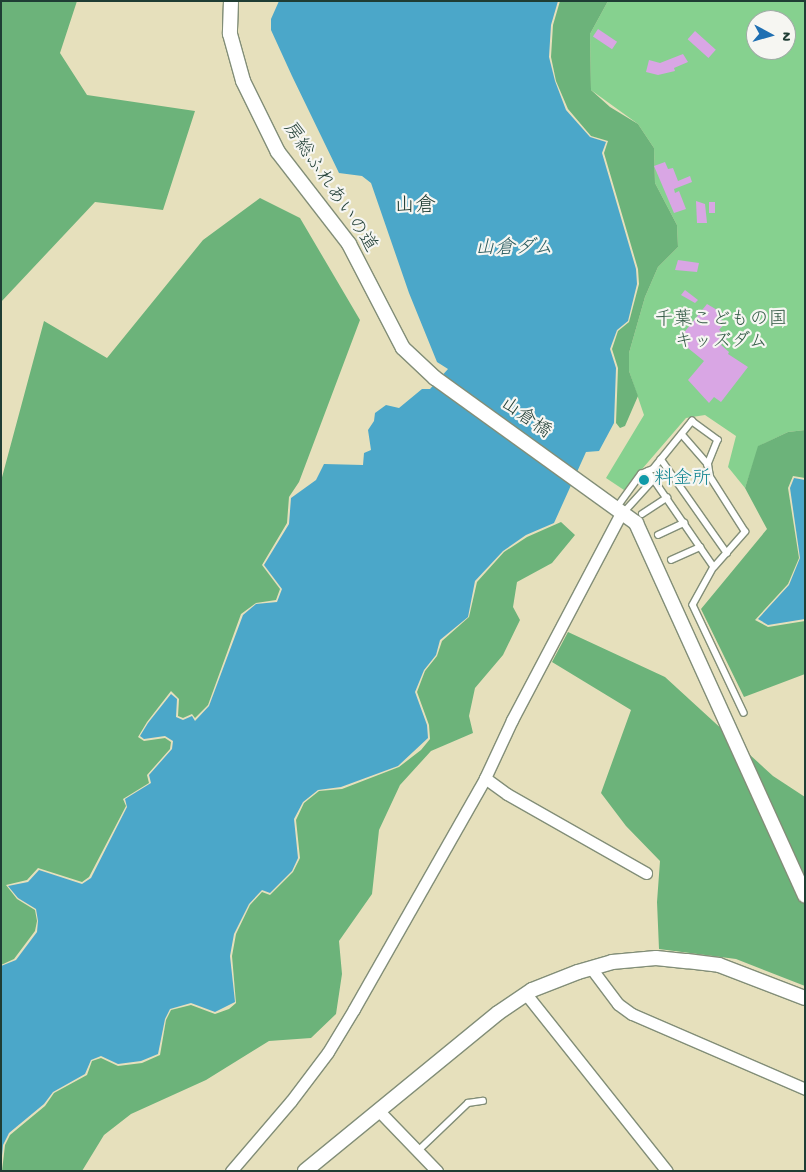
<!DOCTYPE html>
<html>
<head>
<meta charset="utf-8">
<style>
  body { margin:0 }
  #map { position:relative; width:806px; height:1172px; overflow:hidden; background:#e6e0bc; font-family:"Gochi Hand","Klee One",sans-serif }
  div>[style] { position:absolute }
  .green>* { inset:0; background:#86d18f }
  .forest>* { inset:0; background:#6cb37a }
  .water>* { inset:0; background:#4ba7c9 }
  .building>* { inset:0; background:#d9a6e4; transform-origin:0 0 }
  .roads { filter:drop-shadow(1px 0 #828e78) drop-shadow(-1px 0 #828e78) drop-shadow(0 1px #828e78) drop-shadow(0 -1px #828e78) }
  .service>* { height:5.5px; margin:-2.75px; padding:0 2.75px; transform-origin:2.75px; border-radius:2.75px; background:#fff }
  .minor>* { height:11px; margin:-5.5px; padding:0 5.5px; transform-origin:5.5px; border-radius:5.5px; background:#fff }
  .tertiary>* { height:14px; margin:-7px; padding:0 7px; transform-origin:7px; border-radius:7px; background:#fff }
  .dots>* { width:14px; height:14px; translate:-50% -50%; box-sizing:border-box; border:2px solid #f6f6f2; border-radius:50% }
  span { translate:-50% -50%; white-space:nowrap; text-align:center; line-height:1.15; -webkit-text-stroke:4.5px #f6f6f2; paint-order:stroke }
  .street-label { font-size:19px; color:#1f3d34 }
  .park-label { font-size:19px; color:#345b46 }
  .culture-label { font-size:19px; color:#0d838f }
  .left { translate:0 -50%; text-align:left }
  .water-label { font-size:20px; color:#2c5d61; font-style:italic }
  .quarter-label { font-size:21px; color:#1f3d34 }
  .frame { position:absolute; inset:0; border:2px solid #1f3d34; pointer-events:none }
  .north { position:absolute; left:746px; top:10px; width:50px; height:50px; box-sizing:border-box; background:#f6f6f2; border:1px solid #a0aca6; border-radius:50%; rotate:96deg; font-size:14px; font-weight:700; line-height:20px; text-align:center; color:#1f3d34 }
  .north::after { content:''; display:block; margin:auto; width:18px; height:22px; background:#1f6fb2; clip-path:polygon(50% 0,100% 100%,50% 72%,0 100%) }
</style>
</head>
<body>
<div id="map">
  <div class="green">
    <div style="clip-path:polygon(evenodd,608px 1px,805px 1px,805px 430px,788px 432px,759px 446px,745px 488px,728px 467px,736px 436px,705px 415px,686px 418px,624px 490px,606px 478px,644px 415px,629px 371px,629px 353px,645px 297px,658px 267px,678px 247px,677px 225px,655px 183px,654px 148px,638px 124px,591px 90px,590px 34px,608px 1px,756px 20px,786px 20px,786px 50px,756px 50px,756px 20px)"></div>
  </div>
  <div class="forest">
    <div style="clip-path:polygon(1px 1px,77px 1px,60px 53px,87px 95px,195px 111px,163px 210px,95px 202px,1px 302px)"></div>
    <div style="clip-path:polygon(560px 1px,608px 1px,590px 34px,591px 90px,610px 107px,638px 124px,654px 148px,655px 183px,677px 225px,678px 247px,658px 267px,645px 297px,629px 353px,629px 371px,638px 396px,625px 426px,620px 428px,616px 423px,618px 368px,612px 349px,618px 331px,629px 322px,639px 284px,638px 269px,604px 153px,608px 141px,591px 136px,568px 109px,556px 81px,551px 57px,553px 25px)"></div>
    <div style="clip-path:polygon(260px 198px,300px 218px,360px 320px,299px 482px,289px 497px,287px 523px,262px 565px,280px 589px,276px 600px,256px 603px,241px 614px,208px 705px,195px 718px,192px 714px,183px 718px,178px 716px,179px 699px,171px 691px,147px 722px,138px 737px,144px 741px,165px 738px,171px 742px,170px 749px,147px 775px,149px 783px,123px 799px,126px 806px,89px 877px,82px 882px,38px 868px,27px 880px,6px 885px,17px 899px,35px 910px,37px 921px,35px 931px,14px 959px,1px 965px,1px 481px,44px 321px,107px 358px,203px 240px)"></div>
    <div style="clip-path:polygon(805px 430px,805px 478px,793px 476px,788px 488px,799px 558px,788px 584px,755px 620px,768px 627px,805px 621px,805px 674px,744px 697px,701px 609px,767px 529px,745px 488px,758px 446px,788px 432px)"></div>
    <div style="clip-path:polygon(561px 522px,575px 535px,552px 563px,517px 582px,513px 607px,520px 620px,503px 655px,475px 688px,469px 716px,473px 733px,431px 751px,400px 785px,379px 830px,372px 894px,339px 941px,342px 974px,336px 1014px,311px 1038px,269px 1041px,206px 1080px,131px 1114px,104px 1135px,82px 1171px,2px 1171px,5px 1145px,10px 1135px,45px 1106px,54px 1093px,87px 1075px,92px 1061px,101px 1058px,118px 1066px,142px 1063px,160px 1055px,166px 1020px,171px 1010px,191px 1005px,215px 1014px,229px 1009px,236px 1003px,232px 956px,236px 934px,250px 905px,262px 892px,270px 895px,293px 872px,300px 858px,296px 820px,304px 803px,319px 791px,342px 789px,399px 767px,421px 750px,430px 739px,429px 725px,417px 692px,425px 671px,437px 656px,442px 641px,469px 617px,477px 582px,504px 552px,527px 537px)"></div>
    <div style="clip-path:polygon(568px 632px,665px 677px,773px 776px,805px 797px,805px 986px,736px 959px,659px 949px,657px 902px,660px 861px,626px 826px,601px 793px,631px 710px,552px 662px)"></div>
  </div>
  <div class="water">
    <div style="clip-path:polygon(279px 1px,558px 1px,551px 25px,549px 57px,555px 81px,566px 110px,590px 137px,606px 142px,602px 153px,636px 269px,637px 284px,628px 321px,617px 330px,610px 349px,616px 368px,614px 423px,599px 451px,586px 452px,554px 523px,526px 535px,503px 551px,475px 581px,468px 617px,440px 640px,436px 655px,424px 670px,415px 692px,427px 725px,428px 738px,398px 766px,341px 787px,318px 790px,303px 802px,294px 819px,298px 858px,292px 871px,270px 893px,262px 890px,249px 904px,234px 934px,230px 956px,235px 1002px,215px 1012px,191px 1003px,170px 1009px,165px 1019px,158px 1054px,141px 1061px,118px 1064px,101px 1056px,91px 1060px,85px 1074px,53px 1092px,44px 1104px,9px 1133px,3px 1145px,1px 1167px,1px 966px,16px 960px,37px 932px,38px 921px,36px 909px,18px 898px,8px 886px,28px 882px,39px 870px,82px 884px,91px 878px,127px 807px,125px 799px,151px 783px,149px 775px,172px 749px,173px 741px,165px 736px,144px 739px,140px 736px,148px 723px,171px 694px,177px 699px,176px 717px,183px 720px,192px 716px,195px 721px,209px 706px,243px 615px,256px 604px,277px 602px,282px 589px,264px 565px,289px 524px,291px 498px,316px 480px,324px 464px,363px 465px,364px 453px,371px 450px,368px 430px,374px 421px,375px 413px,386px 405px,399px 408px,422px 389px,430px 389px,448px 369px,437px 362px,409px 293px,371px 183px,362px 176px,339px 173px,292px 76px,271px 30px,271px 19px)"></div>
    <div style="clip-path:polygon(794px 478px,805px 480px,805px 619px,768px 625px,758px 619px,789px 585px,800px 558px,790px 488px)"></div>
  </div>
  <div class="building">
    <div style="left:598px;top:29px;width:23px;height:9px;rotate:34deg"></div>
    <div style="left:695px;top:31px;width:28px;height:11px;rotate:42deg"></div>
    <div style="clip-path:polygon(683px 54px,688px 62px,674px 68px,675px 71px,658px 75px,646px 72px,649px 60px,660px 63px)"></div>
    <div style="clip-path:polygon(665px 162px,668px 169px,673px 168px,678px 181px,690px 176px,692px 182px,674px 189px,675px 193px,679px 191px,686px 209px,674px 213px,654px 166px)"></div>
    <div style="clip-path:polygon(696px 201px,705px 204px,707px 223px,697px 223px)"></div>
    <div style="left:709px;top:202px;width:6px;height:11px"></div>
    <div style="clip-path:polygon(678px 260px,699px 263px,697px 272px,675px 270px)"></div>
    <div style="clip-path:polygon(685px 290px,698px 300px,695px 303px,681px 295px)"></div>
    <div style="clip-path:polygon(707px 304px,724px 314px,720px 319px,725px 323px,719px 330px,728px 337px,721px 345px,729px 352px,728px 354px,748px 367px,721px 402px,714px 397px,709px 403px,688px 380px,704px 361px,678px 340px)"></div>
  </div>
  <div class="roads">
    <div class="service">
      <div style="left:661px;top:459px;width:115px;rotate:54.9deg"></div>
      <div style="left:648px;top:471px;width:116px;rotate:55.5deg"></div>
      <div style="left:714px;top:567px;width:47px;rotate:-48.5deg"></div>
      <div style="left:745px;top:532px;width:65px;rotate:-122.5deg"></div>
      <div style="left:710px;top:477px;width:12px;rotate:-99deg"></div>
      <div style="left:617px;top:507px;width:41px;rotate:-54deg"></div>
      <div style="left:641px;top:474px;width:13px;rotate:-23deg"></div>
      <div style="left:653px;top:469px;width:62px;rotate:-50.9deg"></div>
      <div style="left:692px;top:421px;width:32px;rotate:36deg"></div>
      <div style="left:718px;top:440px;width:27px;rotate:112deg"></div>
      <div style="left:708px;top:465px;width:40px;rotate:-131deg"></div>
      <div style="left:624px;top:512px;width:45px;rotate:-47.7deg"></div>
      <div style="left:642px;top:514px;width:30px;rotate:-33deg"></div>
      <div style="left:658px;top:535px;width:29px;rotate:-25deg"></div>
      <div style="left:671px;top:560px;width:32px;rotate:-24deg"></div>
      <div style="left:714px;top:567px;width:43px;rotate:118.9deg"></div>
      <div style="left:693px;top:605px;width:119px;rotate:64.7deg"></div>
      <div style="left:418px;top:1151px;width:69px;rotate:-43.8deg"></div>
      <div style="left:468px;top:1103px;width:15px;rotate:-8deg"></div>
    </div>
    <div class="minor">
      <div style="left:485px;top:778px;width:27px;rotate:36deg"></div>
      <div style="left:507px;top:794px;width:160px;rotate:29.6deg"></div>
      <div style="left:591px;top:968px;width:45px;rotate:53.1deg"></div>
      <div style="left:618px;top:1004px;width:17px;rotate:36deg"></div>
      <div style="left:632px;top:1014px;width:189px;rotate:23.4deg"></div>
      <div style="left:526px;top:994px;width:226px;rotate:51.5deg"></div>
      <div style="left:378px;top:1110px;width:85px;rotate:46deg"></div>
      <div style="left:231px;top:1171px;width:92px;rotate:-49.4deg"></div>
      <div style="left:291px;top:1101px;width:61px;rotate:-52.9deg"></div>
      <div style="left:328px;top:1052px;width:50px;rotate:-58.8deg"></div>
      <div style="left:354px;top:1009px;width:266px;rotate:-60.4deg"></div>
      <div style="left:485px;top:778px;width:64px;rotate:-65deg"></div>
      <div style="left:512px;top:720px;width:236px;rotate:-62.2deg"></div>
    </div>
    <div class="tertiary">
      <div style="left:231px;top:1px;width:33px;rotate:92deg"></div>
      <div style="left:230px;top:34px;width:49px;rotate:74.5deg"></div>
      <div style="left:243px;top:81px;width:79px;rotate:63.8deg"></div>
      <div style="left:278px;top:152px;width:116px;rotate:52.3deg"></div>
      <div style="left:349px;top:244px;width:117px;rotate:62.6deg"></div>
      <div style="left:403px;top:348px;width:44px;rotate:43.2deg"></div>
      <div style="left:435px;top:378px;width:248px;rotate:35.8deg"></div>
      <div style="left:636px;top:523px;width:409px;rotate:65.6deg"></div>
      <div style="left:305px;top:1171px;width:249px;rotate:-39.3deg"></div>
      <div style="left:498px;top:1013px;width:41px;rotate:-34.1deg"></div>
      <div style="left:532px;top:990px;width:49px;rotate:-21.4deg"></div>
      <div style="left:578px;top:972px;width:35px;rotate:-16deg"></div>
      <div style="left:612px;top:962px;width:44px;rotate:-5.2deg"></div>
      <div style="left:656px;top:958px;width:31px;rotate:6deg"></div>
      <div style="left:687px;top:961px;width:32px;rotate:7deg"></div>
      <div style="left:719px;top:965px;width:92px;rotate:21deg"></div>
    </div>
  </div>
  <div class="dots">
    <div style="left:644px;top:480px;background:#0f9aa8"></div>
  </div>
  <div class="street-label">
    <span style="left:329px;top:188px;rotate:56deg">房総ふれあいの道</span>
    <span style="left:525px;top:419px;rotate:35deg">山倉橋</span>
  </div>
  <div class="park-label">
    <span style="left:721px;top:332px">千葉こどもの国<br>キッズダム</span>
  </div>
  <div class="culture-label">
    <span class="left" style="left:654px;top:480px">料金所</span>
  </div>
  <div class="water-label">
    <span style="left:514px;top:249px">山倉ダム</span>
  </div>
  <div class="quarter-label">
    <span style="left:415px;top:208px">山倉</span>
  </div>
  <div class="frame"></div>
  <div class="north">N</div>
</div>
</body>
</html>
